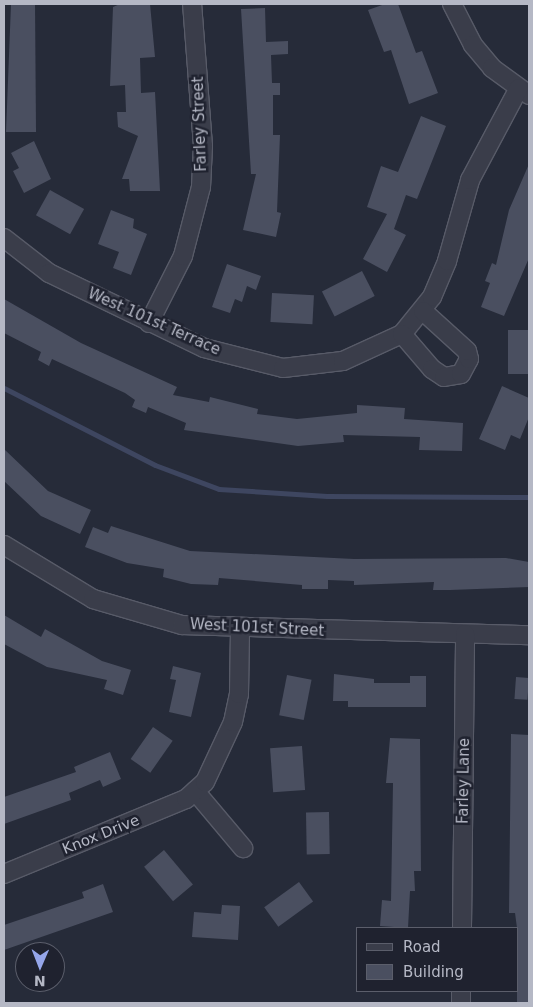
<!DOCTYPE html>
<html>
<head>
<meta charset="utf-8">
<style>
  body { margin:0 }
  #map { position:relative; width:533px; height:1007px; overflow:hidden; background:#262b39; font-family:"DejaVu Sans",sans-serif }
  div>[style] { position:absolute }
  .stream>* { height:5px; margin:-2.5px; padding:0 2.5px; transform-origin:2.5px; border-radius:2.5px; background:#3e4660 }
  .building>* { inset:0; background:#4a4f60; transform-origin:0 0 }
  .roads { filter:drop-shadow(1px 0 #585b68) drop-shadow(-1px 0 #585b68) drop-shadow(0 1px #585b68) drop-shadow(0 -1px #585b68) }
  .minor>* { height:18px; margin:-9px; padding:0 9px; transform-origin:9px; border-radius:9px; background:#3a3d4a }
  span { translate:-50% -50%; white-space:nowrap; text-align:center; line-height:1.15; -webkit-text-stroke:5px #1f222f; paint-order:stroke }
  .street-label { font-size:15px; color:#b5b8c5 }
  .frame { position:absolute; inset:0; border:5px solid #b5b8c5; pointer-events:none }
  .legend { position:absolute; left:356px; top:927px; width:162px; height:65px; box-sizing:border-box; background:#1f222f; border:1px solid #5b5e6b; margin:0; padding:6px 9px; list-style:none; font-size:15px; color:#b5b8c5 }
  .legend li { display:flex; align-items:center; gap:10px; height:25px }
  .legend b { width:25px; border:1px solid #5b5e6b }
  .north { position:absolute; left:15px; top:942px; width:50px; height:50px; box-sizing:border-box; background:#1f222f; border:1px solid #5b5e6b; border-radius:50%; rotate:181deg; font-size:14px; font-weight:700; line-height:20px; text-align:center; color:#b5b8c5 }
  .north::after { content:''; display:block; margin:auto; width:18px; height:22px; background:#95a6ea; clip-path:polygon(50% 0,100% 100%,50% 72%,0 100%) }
</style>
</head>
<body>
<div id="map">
  <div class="stream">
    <div style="left:4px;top:388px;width:169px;rotate:27deg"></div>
    <div style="left:155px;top:465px;width:68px;rotate:20.6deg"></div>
    <div style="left:219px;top:489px;width:108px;rotate:3.7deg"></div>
    <div style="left:327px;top:496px;width:202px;rotate:0.3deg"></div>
  </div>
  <div class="building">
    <div style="clip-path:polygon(11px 4px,35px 4px,36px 132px,6px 132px)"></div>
    <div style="clip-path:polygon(120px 4px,150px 4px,155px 57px,140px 58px,141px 93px,155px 92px,160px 191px,130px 191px,129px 179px,122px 179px,138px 136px,118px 127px,117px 112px,126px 112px,125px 85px,110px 86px,113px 7px)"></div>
    <div style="clip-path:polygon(385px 4px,398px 4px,416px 53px,422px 51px,438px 93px,409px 104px,391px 50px,384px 52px,368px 10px)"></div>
    <div style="clip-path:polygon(265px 8px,266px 42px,288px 41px,288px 54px,271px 55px,272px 83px,280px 83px,280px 95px,273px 95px,273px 135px,280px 135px,277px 212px,281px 213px,276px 237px,243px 230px,256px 174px,251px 174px,241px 9px)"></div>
    <div style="clip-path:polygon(421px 116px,446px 126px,417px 199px,406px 195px,394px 229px,406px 235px,387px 272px,363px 259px,387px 214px,367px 207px,381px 166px,398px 172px)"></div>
    <div style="clip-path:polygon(34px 141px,51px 179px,24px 193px,13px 171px,19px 168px,11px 153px)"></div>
    <div style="clip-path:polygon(529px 164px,529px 258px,504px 316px,481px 307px,490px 283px,485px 281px,492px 263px,496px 265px,509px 210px)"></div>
    <div style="left:50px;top:190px;width:39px;height:29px;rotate:29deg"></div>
    <div style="clip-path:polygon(111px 210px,134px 219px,133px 228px,147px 234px,131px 275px,113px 268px,119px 252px,98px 244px)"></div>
    <div style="clip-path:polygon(227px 264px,261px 276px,256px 290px,247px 286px,242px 302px,235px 299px,230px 313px,212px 307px)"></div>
    <div style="left:362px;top:271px;width:28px;height:45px;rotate:63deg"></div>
    <div style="left:272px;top:293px;width:42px;height:29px;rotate:3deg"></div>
    <div style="clip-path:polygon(4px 299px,81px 343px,177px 387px,173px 395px,209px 402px,210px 397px,258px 409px,257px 414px,297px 419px,357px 413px,357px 405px,405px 408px,404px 419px,463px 423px,462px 451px,419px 450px,420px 437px,343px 435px,344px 442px,298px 446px,184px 430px,186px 423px,148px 407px,146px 413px,132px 407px,135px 400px,125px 393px,52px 359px,49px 366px,38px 360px,41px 352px,4px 333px)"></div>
    <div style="left:508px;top:330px;width:21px;height:44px"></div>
    <div style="clip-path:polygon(502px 386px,529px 398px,529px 417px,520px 439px,511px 435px,505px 450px,479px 439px)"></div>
    <div style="clip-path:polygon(4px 449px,48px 491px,91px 510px,80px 534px,41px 516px,4px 481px)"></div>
    <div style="clip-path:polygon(111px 526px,190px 551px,354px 559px,506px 558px,529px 562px,529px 587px,450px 590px,433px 590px,434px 582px,354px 585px,354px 581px,328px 580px,328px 589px,302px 589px,302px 585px,219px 578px,218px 585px,191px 584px,163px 577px,164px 569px,127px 563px,85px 547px,93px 527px,108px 533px)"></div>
    <div style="clip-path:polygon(4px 615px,41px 637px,45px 629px,102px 661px,131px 670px,123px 695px,104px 689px,107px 680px,47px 667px,4px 644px)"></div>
    <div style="clip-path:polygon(173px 666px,201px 673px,191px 717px,169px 712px,176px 680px,170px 679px)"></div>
    <div style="clip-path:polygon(334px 674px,374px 679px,374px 683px,410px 683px,410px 676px,426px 676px,426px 707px,348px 707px,348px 701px,333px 701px)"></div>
    <div style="left:287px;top:675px;width:25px;height:41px;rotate:11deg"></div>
    <div style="left:516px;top:677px;width:13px;height:22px;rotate:4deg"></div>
    <div style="left:153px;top:727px;width:24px;height:39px;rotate:35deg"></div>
    <div style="clip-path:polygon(511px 734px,529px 735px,529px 1003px,517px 1003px,517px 928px,515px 913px,509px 913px)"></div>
    <div style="clip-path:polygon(390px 738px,420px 739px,421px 871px,414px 871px,415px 891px,410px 891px,408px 928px,380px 926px,382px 900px,391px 901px,393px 783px,386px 783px)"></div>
    <div style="left:302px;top:746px;width:44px;height:32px;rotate:86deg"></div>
    <div style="clip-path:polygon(110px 752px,121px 779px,103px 787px,100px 780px,69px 793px,71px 800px,4px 824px,4px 797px,76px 772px,74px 767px)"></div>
    <div style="left:329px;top:812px;width:42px;height:23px;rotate:89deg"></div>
    <div style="left:164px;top:850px;width:45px;height:26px;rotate:50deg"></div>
    <div style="left:299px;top:882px;width:24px;height:43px;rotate:54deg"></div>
    <div style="clip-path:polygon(103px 884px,113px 912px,4px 950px,4px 925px,84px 898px,82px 892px)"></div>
    <div style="clip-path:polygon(222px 905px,240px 906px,238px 940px,192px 937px,194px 912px,221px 914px)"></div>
  </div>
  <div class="roads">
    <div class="minor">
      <div style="left:452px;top:4px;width:46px;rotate:62.9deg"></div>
      <div style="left:473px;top:45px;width:30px;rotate:50deg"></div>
      <div style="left:492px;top:68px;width:46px;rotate:36.1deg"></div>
      <div style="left:4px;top:238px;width:57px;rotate:37.9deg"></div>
      <div style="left:49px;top:273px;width:172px;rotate:25.8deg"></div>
      <div style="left:204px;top:348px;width:81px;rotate:14.2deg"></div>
      <div style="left:283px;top:368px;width:60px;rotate:-6.7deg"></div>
      <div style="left:343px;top:361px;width:65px;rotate:-24.6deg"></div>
      <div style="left:402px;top:334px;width:48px;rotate:-51deg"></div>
      <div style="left:432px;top:297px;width:39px;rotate:-67deg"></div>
      <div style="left:447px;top:261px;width:84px;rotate:-74.1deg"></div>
      <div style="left:470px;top:180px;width:104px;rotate:-62deg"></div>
      <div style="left:149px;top:323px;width:75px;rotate:-63.1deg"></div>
      <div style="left:183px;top:256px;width:71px;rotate:-75.4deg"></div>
      <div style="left:201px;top:187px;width:41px;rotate:-87.2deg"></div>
      <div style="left:203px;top:146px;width:142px;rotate:-94.4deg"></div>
      <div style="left:402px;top:334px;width:46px;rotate:49.4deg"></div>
      <div style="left:432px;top:369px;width:14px;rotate:34deg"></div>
      <div style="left:444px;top:377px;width:17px;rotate:-10deg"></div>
      <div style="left:461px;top:374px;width:17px;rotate:-62deg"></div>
      <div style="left:469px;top:359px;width:8px;rotate:-104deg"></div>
      <div style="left:467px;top:351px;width:59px;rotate:-137.7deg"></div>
      <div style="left:4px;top:545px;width:104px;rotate:31.2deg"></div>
      <div style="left:93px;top:599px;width:93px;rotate:16.3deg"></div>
      <div style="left:182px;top:625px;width:347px;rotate:1.7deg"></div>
      <div style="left:195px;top:791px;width:75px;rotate:49.9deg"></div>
      <div style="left:4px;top:874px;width:197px;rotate:-22.4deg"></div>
      <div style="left:186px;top:799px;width:25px;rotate:-42deg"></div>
      <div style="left:205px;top:782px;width:66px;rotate:-65deg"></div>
      <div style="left:233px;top:722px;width:29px;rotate:-78deg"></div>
      <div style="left:239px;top:694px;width:64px;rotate:-89.1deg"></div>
      <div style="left:462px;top:928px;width:294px;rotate:-89.4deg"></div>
      <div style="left:461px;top:1003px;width:12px;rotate:-90deg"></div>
    </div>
  </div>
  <div class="street-label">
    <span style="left:200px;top:124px;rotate:-92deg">Farley Street</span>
    <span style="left:154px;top:322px;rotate:24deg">West 101st Terrace</span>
    <span style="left:257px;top:628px;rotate:3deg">West 101st Street</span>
    <span style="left:464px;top:781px;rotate:-89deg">Farley Lane</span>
    <span style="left:101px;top:835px;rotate:-22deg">Knox Drive</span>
  </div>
  <div class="frame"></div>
  <ul class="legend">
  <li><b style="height:6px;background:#3a3d4a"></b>Road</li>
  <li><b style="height:14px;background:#4a4f60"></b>Building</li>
  </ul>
  <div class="north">N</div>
</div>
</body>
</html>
